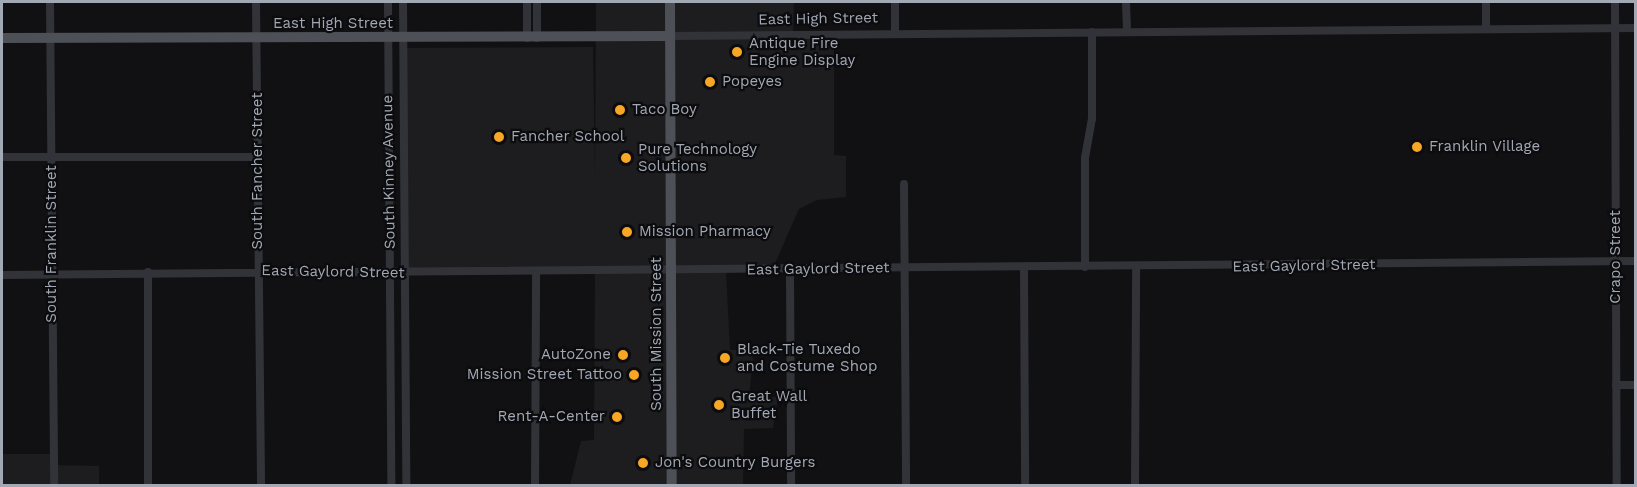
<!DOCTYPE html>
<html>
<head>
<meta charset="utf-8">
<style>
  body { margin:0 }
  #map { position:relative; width:1637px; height:487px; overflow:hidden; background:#111113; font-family:"Work Sans",sans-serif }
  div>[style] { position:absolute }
  .built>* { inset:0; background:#1d1d20 }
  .minor>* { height:8px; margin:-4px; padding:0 4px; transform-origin:4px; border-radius:4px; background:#323338 }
  .major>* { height:10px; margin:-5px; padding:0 5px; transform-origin:5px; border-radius:5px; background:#4e5057 }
  .dots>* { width:16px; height:16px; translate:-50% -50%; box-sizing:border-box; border:3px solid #0c0c0e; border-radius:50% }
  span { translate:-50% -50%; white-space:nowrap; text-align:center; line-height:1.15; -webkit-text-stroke:4.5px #0c0c0e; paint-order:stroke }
  .street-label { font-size:15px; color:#a2a8b4 }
  .poi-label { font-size:15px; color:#a2a8b4 }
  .left { translate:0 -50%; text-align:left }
  .right { translate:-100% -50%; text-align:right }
  .frame { position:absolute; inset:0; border:3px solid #a2a8b4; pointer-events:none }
</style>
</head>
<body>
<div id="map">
  <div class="built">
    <div style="clip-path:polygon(596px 2px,794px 2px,793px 35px,834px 34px,834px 155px,846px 156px,846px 197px,817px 200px,799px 209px,772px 270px,726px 271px,730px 350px,745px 350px,753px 358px,749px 397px,778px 397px,773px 428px,744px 429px,743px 485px,570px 485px,581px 441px,594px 440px,595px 272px,405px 273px,403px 48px,593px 47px,595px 176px)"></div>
    <div style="clip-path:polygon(2px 454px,54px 454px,54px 465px,99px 466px,99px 485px,2px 485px)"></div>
  </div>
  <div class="minor">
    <div style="left:50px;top:2px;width:484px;rotate:89.5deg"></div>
    <div style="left:256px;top:2px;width:484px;rotate:89.4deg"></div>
    <div style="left:388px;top:2px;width:484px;rotate:89.6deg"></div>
    <div style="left:403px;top:2px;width:484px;rotate:89.6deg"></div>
    <div style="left:527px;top:2px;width:36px;rotate:90deg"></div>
    <div style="left:537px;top:2px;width:36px;rotate:90deg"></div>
    <div style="left:895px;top:2px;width:30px;rotate:90deg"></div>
    <div style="left:1126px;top:2px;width:30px;rotate:88deg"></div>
    <div style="left:1615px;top:2px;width:484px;rotate:89.8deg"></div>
    <div style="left:1486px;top:29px;width:27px;rotate:-90deg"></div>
    <div style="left:670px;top:36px;width:966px;rotate:-0.47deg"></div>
    <div style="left:2px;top:157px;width:258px"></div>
    <div style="left:904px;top:184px;width:302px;rotate:89.6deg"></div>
    <div style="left:1085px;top:267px;width:109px;rotate:-90deg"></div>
    <div style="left:1085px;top:158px;width:40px;rotate:-80deg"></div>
    <div style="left:1092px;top:119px;width:87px;rotate:-90deg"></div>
    <div style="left:1024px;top:268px;width:218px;rotate:89.7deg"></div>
    <div style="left:790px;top:270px;width:216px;rotate:89.7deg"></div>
    <div style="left:148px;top:272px;width:214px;rotate:90deg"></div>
    <div style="left:2px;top:275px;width:1634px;rotate:-0.49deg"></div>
    <div style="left:1616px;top:385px;width:20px"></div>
    <div style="left:535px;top:486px;width:214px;rotate:-89.7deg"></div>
    <div style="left:1135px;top:486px;width:219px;rotate:-89.7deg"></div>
  </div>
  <div class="major">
    <div style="left:670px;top:2px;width:484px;rotate:89.8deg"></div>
    <div style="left:2px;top:38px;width:668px;rotate:-0.17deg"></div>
  </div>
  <div class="dots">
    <div style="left:737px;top:52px;background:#f7a625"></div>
    <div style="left:710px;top:82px;background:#f7a625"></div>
    <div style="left:620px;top:110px;background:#f7a625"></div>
    <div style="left:499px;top:137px;background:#f7a625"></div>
    <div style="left:1417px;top:147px;background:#f7a625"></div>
    <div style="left:626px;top:158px;background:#f7a625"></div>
    <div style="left:627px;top:232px;background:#f7a625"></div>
    <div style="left:623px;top:355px;background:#f7a625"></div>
    <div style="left:725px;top:358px;background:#f7a625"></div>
    <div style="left:634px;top:375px;background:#f7a625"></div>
    <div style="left:719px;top:405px;background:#f7a625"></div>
    <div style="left:617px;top:417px;background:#f7a625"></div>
    <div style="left:643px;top:463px;background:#f7a625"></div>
  </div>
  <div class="street-label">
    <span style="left:818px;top:19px;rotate:-1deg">East High Street</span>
    <span style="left:333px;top:24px">East High Street</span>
    <span style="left:258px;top:171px;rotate:-90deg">South Fancher Street</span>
    <span style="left:389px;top:172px;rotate:-91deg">South Kinney Avenue</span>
    <span style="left:52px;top:244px;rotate:-90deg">South Franklin Street</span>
    <span style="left:1616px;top:257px;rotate:-90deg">Crapo Street</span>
    <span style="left:1304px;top:266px;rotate:-1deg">East Gaylord Street</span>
    <span style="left:818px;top:269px;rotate:-1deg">East Gaylord Street</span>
    <span style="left:333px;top:272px;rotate:1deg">East Gaylord Street</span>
    <span style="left:657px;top:334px;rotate:-90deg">South Mission Street</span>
  </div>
  <div class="poi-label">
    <span class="left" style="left:749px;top:52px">Antique Fire<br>Engine Display</span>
    <span class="left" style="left:722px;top:82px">Popeyes</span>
    <span class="left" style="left:632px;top:110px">Taco Boy</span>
    <span class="left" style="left:511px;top:137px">Fancher School</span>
    <span class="left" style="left:1429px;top:147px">Franklin Village</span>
    <span class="left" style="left:638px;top:158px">Pure Technology<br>Solutions</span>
    <span class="left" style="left:639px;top:232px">Mission Pharmacy</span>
    <span class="left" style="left:737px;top:358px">Black-Tie Tuxedo<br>and Costume Shop</span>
    <span class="right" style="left:611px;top:355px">AutoZone</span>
    <span class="right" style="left:622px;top:375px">Mission Street Tattoo</span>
    <span class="left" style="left:731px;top:405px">Great Wall<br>Buffet</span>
    <span class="right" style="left:605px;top:417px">Rent-A-Center</span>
    <span class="left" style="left:655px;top:463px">Jon's Country Burgers</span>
  </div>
  <div class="frame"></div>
</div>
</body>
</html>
